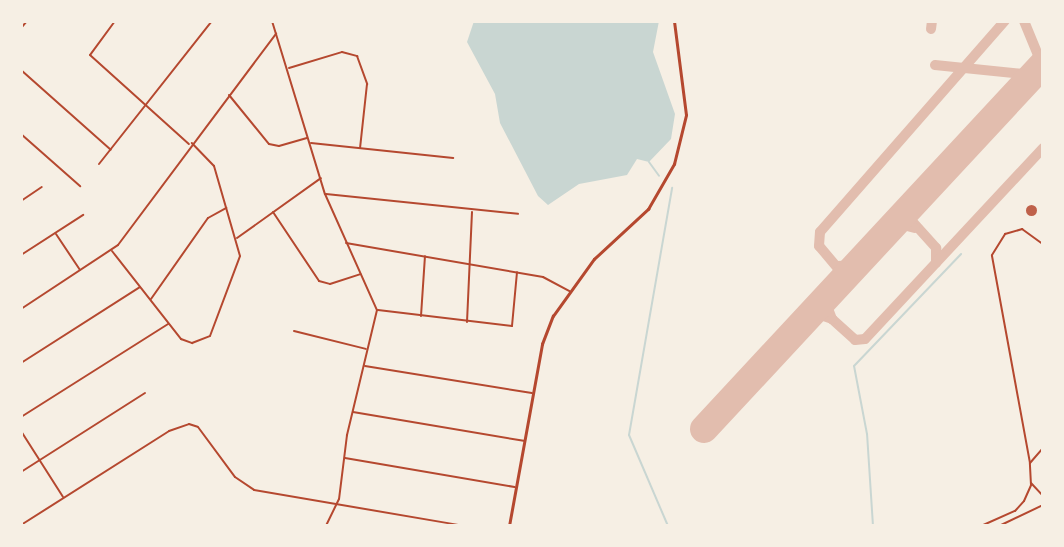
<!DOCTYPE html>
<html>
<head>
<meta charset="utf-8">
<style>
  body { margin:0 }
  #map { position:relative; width:1064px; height:547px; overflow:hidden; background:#f6efe4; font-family:Poppins,sans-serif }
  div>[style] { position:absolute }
  .water>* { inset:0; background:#c9d6d2 }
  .stream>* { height:2px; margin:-1px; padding:0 1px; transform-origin:1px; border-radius:1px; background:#c9d6d2 }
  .taxiway>* { height:10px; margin:-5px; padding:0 5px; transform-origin:5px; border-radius:5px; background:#e2bdae }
  .runway>* { height:28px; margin:-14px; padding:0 14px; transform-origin:14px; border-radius:14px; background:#e2bdae }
  .building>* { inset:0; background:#bf614a }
  .round { border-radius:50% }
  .minor>* { height:2px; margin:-1px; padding:0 1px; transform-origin:1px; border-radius:1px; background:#b5482f }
  .secondary>* { height:2.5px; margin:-1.25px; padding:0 1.25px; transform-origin:1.25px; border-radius:1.25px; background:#b5482f }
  span { translate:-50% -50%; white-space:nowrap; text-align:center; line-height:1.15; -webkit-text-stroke:5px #f6efe4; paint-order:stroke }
  .frame { position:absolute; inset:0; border:23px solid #f6efe4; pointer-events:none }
</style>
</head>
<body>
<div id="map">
  <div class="water">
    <div style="clip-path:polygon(474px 21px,659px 21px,653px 52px,675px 114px,671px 139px,649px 162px,637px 159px,627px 175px,579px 184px,548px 205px,538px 196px,500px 123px,495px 94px,467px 42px)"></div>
  </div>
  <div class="stream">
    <div style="left:649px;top:162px;width:17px;rotate:54deg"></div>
    <div style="left:668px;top:526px;width:99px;rotate:-113.2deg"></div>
    <div style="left:629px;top:435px;width:251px;rotate:-80.1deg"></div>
    <div style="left:873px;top:526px;width:92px;rotate:-93.7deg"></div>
    <div style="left:867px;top:434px;width:69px;rotate:-100.8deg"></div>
    <div style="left:854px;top:366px;width:155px;rotate:-46.3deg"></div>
  </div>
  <div class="taxiway">
    <div style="left:1024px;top:21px;width:50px;rotate:67.6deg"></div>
    <div style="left:931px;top:29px;width:8px;rotate:-83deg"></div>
    <div style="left:935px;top:65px;width:109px;rotate:5.8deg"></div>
    <div style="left:1015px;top:94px;width:32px;rotate:-28deg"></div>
    <div style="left:916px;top:201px;width:20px;rotate:105deg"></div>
    <div style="left:911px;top:220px;width:38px;rotate:48deg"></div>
    <div style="left:936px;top:248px;width:15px;rotate:90deg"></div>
    <div style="left:890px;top:230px;width:14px;rotate:-21deg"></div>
    <div style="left:903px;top:225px;width:12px;rotate:14deg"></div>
    <div style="left:838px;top:266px;width:19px;rotate:-3deg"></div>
    <div style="left:838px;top:285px;width:13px;rotate:-77deg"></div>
    <div style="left:841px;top:272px;width:34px;rotate:-130deg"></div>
    <div style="left:819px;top:246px;width:14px;rotate:-86deg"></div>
    <div style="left:820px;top:232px;width:281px;rotate:-48.8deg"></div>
    <div style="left:830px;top:294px;width:12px;rotate:104deg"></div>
    <div style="left:827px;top:306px;width:14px;rotate:69deg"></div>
    <div style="left:832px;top:319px;width:31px;rotate:42deg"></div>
    <div style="left:855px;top:340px;width:10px;rotate:-6deg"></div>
    <div style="left:865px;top:339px;width:261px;rotate:-47deg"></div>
    <div style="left:807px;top:319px;width:15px;rotate:-16deg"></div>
    <div style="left:821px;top:315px;width:12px;rotate:20deg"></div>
  </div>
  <div class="runway">
    <div style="left:704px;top:429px;width:498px;rotate:-47.1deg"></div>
  </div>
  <div class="building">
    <div class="round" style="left:1025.5px;top:204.5px;width:11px;height:11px"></div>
  </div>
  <div class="minor">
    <div style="left:115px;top:21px;width:42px;rotate:126.3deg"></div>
    <div style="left:90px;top:55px;width:133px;rotate:42deg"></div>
    <div style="left:272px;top:21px;width:181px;rotate:73deg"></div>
    <div style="left:325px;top:194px;width:127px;rotate:65.9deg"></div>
    <div style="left:377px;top:310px;width:129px;rotate:103.5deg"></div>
    <div style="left:347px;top:435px;width:64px;rotate:97.1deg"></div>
    <div style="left:339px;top:499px;width:30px;rotate:116deg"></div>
    <div style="left:21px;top:28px;width:9px;rotate:-49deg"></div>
    <div style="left:289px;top:68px;width:55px;rotate:-16.8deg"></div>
    <div style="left:342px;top:52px;width:16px;rotate:15deg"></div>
    <div style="left:357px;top:56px;width:30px;rotate:70deg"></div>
    <div style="left:367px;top:84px;width:64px;rotate:96.2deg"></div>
    <div style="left:21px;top:70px;width:120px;rotate:41.6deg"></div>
    <div style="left:229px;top:95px;width:63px;rotate:50.8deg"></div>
    <div style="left:269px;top:144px;width:10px;rotate:11deg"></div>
    <div style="left:279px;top:146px;width:29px;rotate:-16deg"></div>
    <div style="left:21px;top:134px;width:79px;rotate:41.4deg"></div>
    <div style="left:311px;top:143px;width:143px;rotate:6deg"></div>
    <div style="left:99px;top:164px;width:182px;rotate:-51.7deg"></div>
    <div style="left:326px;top:194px;width:193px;rotate:5.9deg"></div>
    <div style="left:21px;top:201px;width:25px;rotate:-34deg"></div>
    <div style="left:273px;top:212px;width:83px;rotate:56.3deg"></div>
    <div style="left:319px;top:281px;width:11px;rotate:15deg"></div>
    <div style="left:330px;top:284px;width:32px;rotate:-18deg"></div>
    <div style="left:56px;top:234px;width:43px;rotate:56.3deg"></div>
    <div style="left:237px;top:238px;width:103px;rotate:-35.5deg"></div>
    <div style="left:346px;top:243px;width:200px;rotate:9.8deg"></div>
    <div style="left:543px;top:277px;width:30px;rotate:28deg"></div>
    <div style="left:112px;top:251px;width:112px;rotate:51.9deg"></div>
    <div style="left:181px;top:339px;width:12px;rotate:20deg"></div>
    <div style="left:192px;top:343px;width:19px;rotate:-21deg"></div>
    <div style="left:210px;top:336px;width:85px;rotate:-69.4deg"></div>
    <div style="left:240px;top:256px;width:94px;rotate:-106.1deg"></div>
    <div style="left:214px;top:166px;width:32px;rotate:-134deg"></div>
    <div style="left:21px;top:255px;width:74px;rotate:-32.8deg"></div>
    <div style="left:151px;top:299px;width:99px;rotate:-54.9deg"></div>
    <div style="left:208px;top:218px;width:21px;rotate:-29deg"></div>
    <div style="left:21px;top:309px;width:116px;rotate:-33.4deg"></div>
    <div style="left:118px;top:245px;width:264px;rotate:-53.2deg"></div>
    <div style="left:378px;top:310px;width:135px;rotate:6.8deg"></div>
    <div style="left:512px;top:326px;width:54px;rotate:-84.7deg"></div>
    <div style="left:421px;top:316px;width:60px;rotate:-86.2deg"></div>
    <div style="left:467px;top:322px;width:110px;rotate:-87.4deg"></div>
    <div style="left:294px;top:331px;width:74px;rotate:14deg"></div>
    <div style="left:21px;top:363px;width:141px;rotate:-32.6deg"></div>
    <div style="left:365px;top:366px;width:169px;rotate:9.2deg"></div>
    <div style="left:353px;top:412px;width:173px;rotate:9.6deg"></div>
    <div style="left:21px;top:417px;width:174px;rotate:-32.3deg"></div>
    <div style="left:21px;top:431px;width:78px;rotate:57.5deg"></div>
    <div style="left:345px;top:458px;width:172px;rotate:9.7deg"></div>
    <div style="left:1030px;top:463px;width:211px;rotate:-100.4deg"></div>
    <div style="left:992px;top:255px;width:25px;rotate:-58deg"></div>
    <div style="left:1005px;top:234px;width:18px;rotate:-16deg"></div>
    <div style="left:1022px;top:229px;width:26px;rotate:36deg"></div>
    <div style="left:21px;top:472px;width:147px;rotate:-32.5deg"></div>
    <div style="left:1031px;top:483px;width:18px;rotate:47deg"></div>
    <div style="left:21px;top:525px;width:175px;rotate:-32.4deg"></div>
    <div style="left:169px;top:431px;width:21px;rotate:-19deg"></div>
    <div style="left:189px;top:424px;width:9px;rotate:18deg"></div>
    <div style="left:198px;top:427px;width:62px;rotate:53.5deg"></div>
    <div style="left:235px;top:477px;width:23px;rotate:34deg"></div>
    <div style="left:254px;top:490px;width:213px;rotate:9.7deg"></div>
    <div style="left:981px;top:526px;width:37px;rotate:-24deg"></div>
    <div style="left:1015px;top:511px;width:13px;rotate:-48deg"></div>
    <div style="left:1024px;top:501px;width:17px;rotate:-66deg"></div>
    <div style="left:1031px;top:485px;width:22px;rotate:-93deg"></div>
    <div style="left:1030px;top:463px;width:20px;rotate:-49deg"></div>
    <div style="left:999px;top:526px;width:49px;rotate:-25.5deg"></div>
  </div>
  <div class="secondary">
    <div style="left:509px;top:526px;width:185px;rotate:-79.7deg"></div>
    <div style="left:542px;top:344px;width:30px;rotate:-69deg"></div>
    <div style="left:553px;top:316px;width:70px;rotate:-54.3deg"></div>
    <div style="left:594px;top:259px;width:74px;rotate:-42.8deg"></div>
    <div style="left:648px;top:209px;width:52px;rotate:-60deg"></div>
    <div style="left:674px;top:164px;width:50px;rotate:-76.2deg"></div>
    <div style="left:686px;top:115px;width:95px;rotate:-97.3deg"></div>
  </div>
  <div class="frame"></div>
</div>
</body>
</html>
